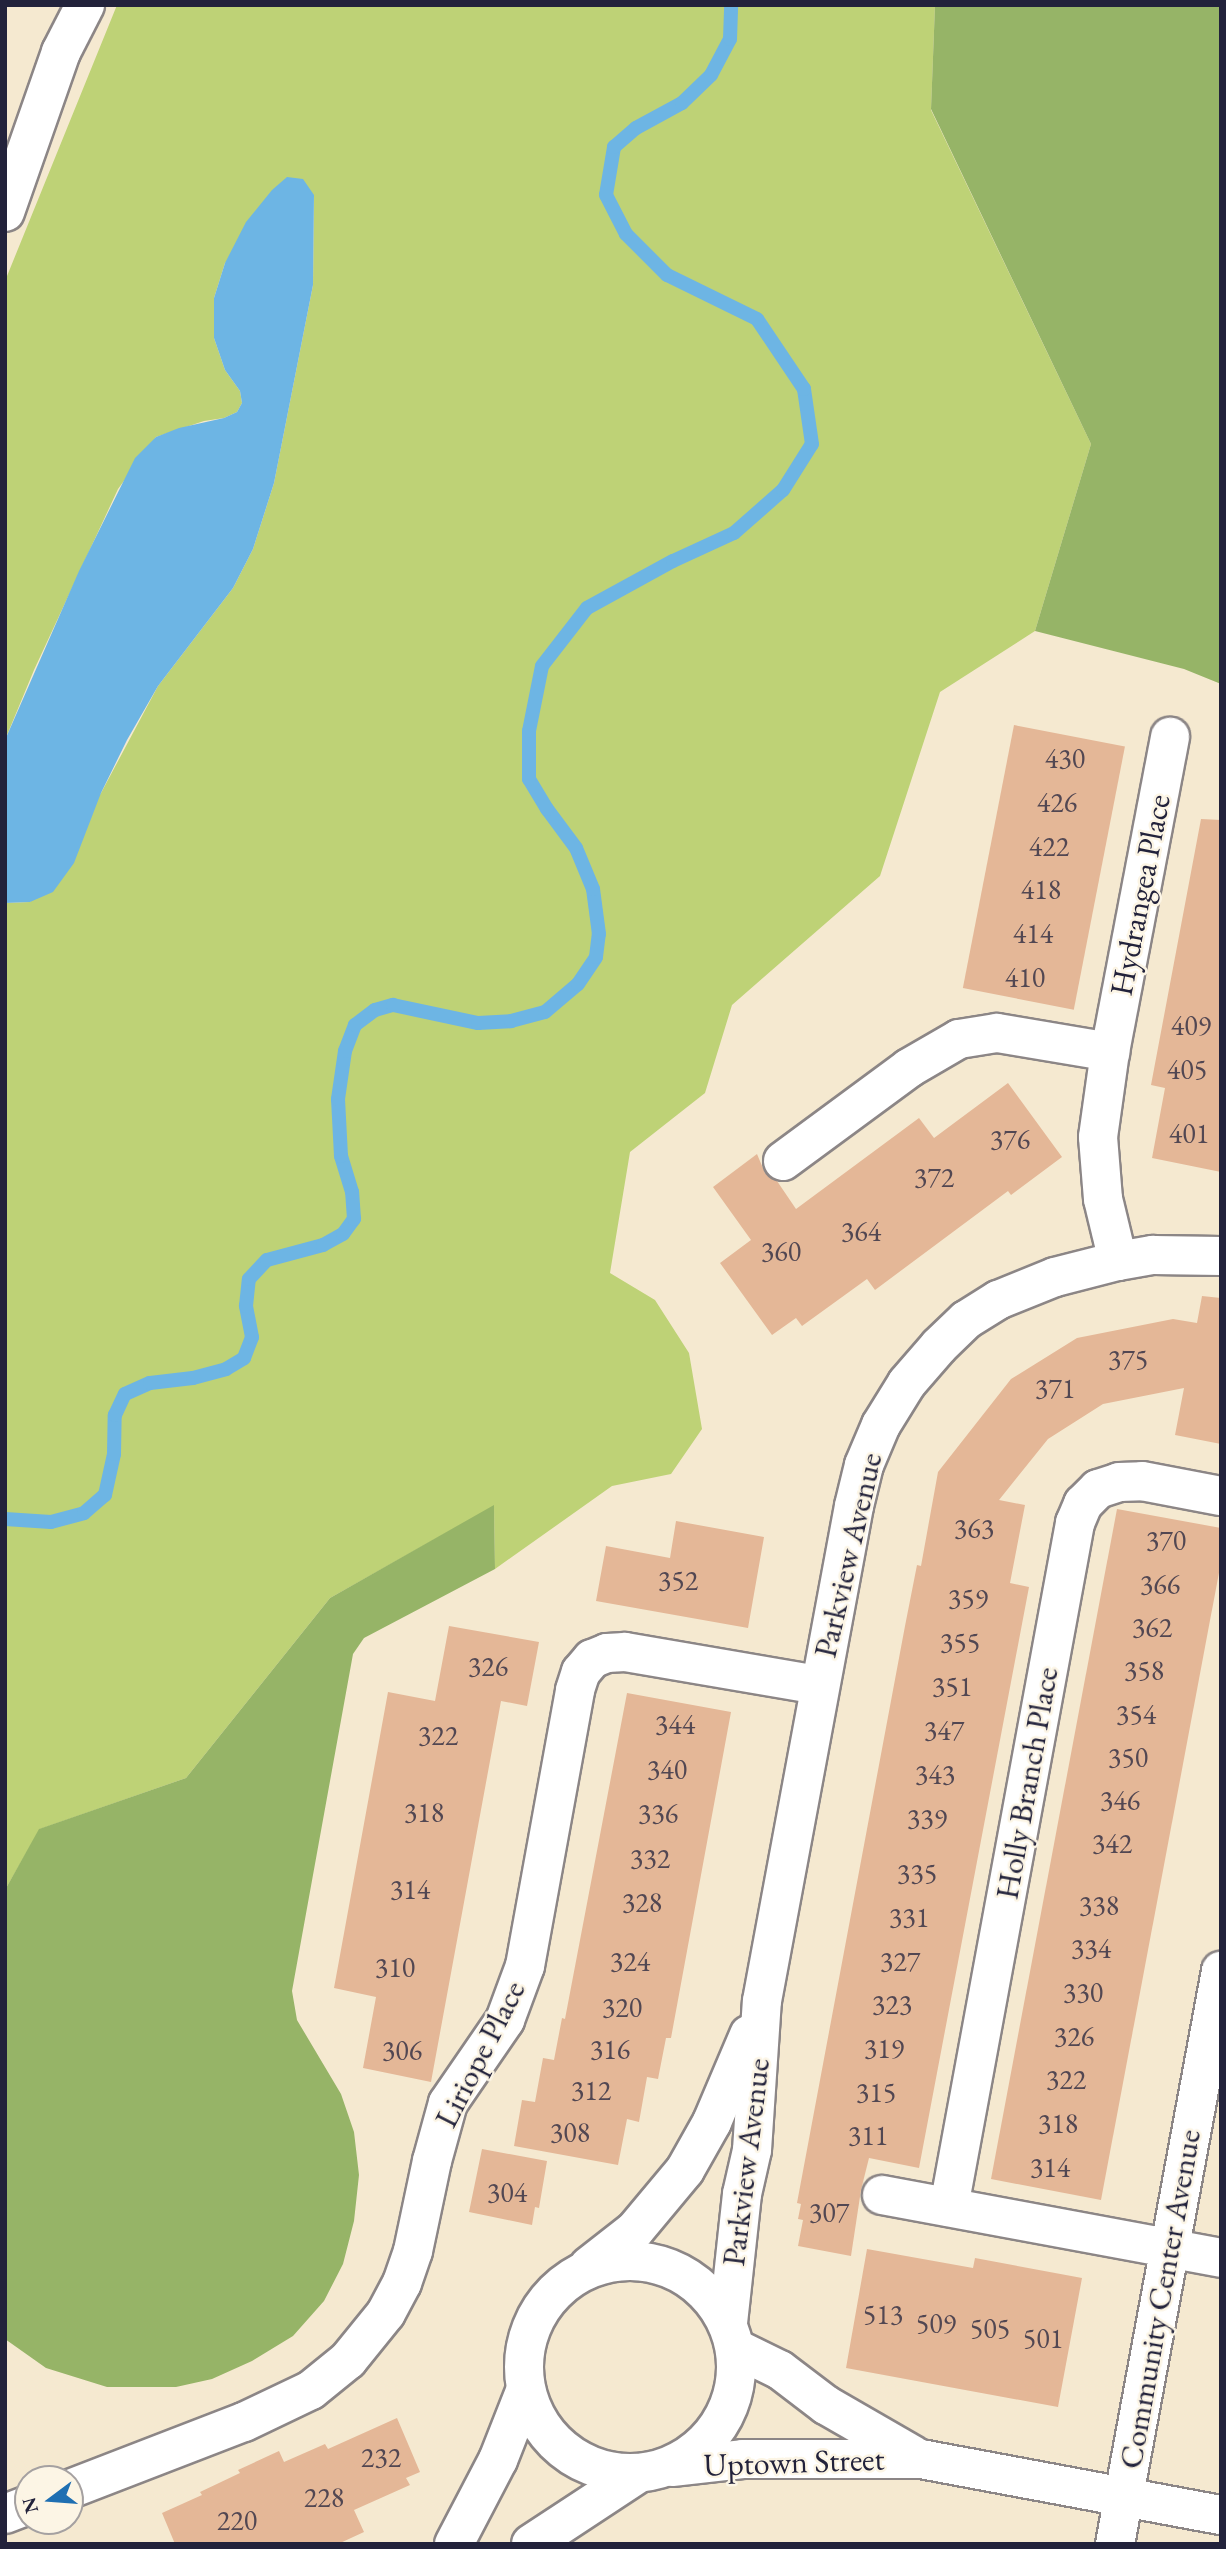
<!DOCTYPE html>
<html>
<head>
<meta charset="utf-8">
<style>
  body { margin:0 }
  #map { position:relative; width:1226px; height:2549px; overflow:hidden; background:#f5e9d0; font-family:"EB Garamond",serif }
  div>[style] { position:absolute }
  .green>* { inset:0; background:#bed276 }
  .forest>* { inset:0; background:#96b467 }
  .water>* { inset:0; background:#6db5e4 }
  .stream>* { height:14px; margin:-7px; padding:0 7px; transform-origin:7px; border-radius:7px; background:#6db5e4 }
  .building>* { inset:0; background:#e4b797; transform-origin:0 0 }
  .roads { filter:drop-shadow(2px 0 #8c8686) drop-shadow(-2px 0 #8c8686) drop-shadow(0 2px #8c8686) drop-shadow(0 -2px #8c8686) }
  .minor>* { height:38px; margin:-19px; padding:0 19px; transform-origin:19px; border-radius:19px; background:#fff }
  .minor>.ring { margin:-19px; padding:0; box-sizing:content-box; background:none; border:38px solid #fff; border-radius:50% }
  .highway>* { height:38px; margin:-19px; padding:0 19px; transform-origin:19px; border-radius:19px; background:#fff }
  span { translate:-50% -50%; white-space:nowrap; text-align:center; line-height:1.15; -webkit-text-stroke:5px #fcf5e5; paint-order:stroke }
  .number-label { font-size:28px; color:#524752 }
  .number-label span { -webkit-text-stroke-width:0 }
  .street-label { font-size:32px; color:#22223b }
  .frame { position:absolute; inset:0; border:7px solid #22223b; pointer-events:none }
  .north { position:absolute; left:14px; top:2465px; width:70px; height:70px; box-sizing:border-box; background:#fcf5e5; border:2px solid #a5a1a1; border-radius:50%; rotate:254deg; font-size:19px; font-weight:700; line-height:28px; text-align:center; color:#22223b }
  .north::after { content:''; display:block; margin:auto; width:24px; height:32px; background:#1f6fb2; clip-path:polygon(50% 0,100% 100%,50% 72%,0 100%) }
</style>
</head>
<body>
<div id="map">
  <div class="green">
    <div style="clip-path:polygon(117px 5px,935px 5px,931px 110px,1091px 444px,1035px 631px,940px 692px,880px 876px,732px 1005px,705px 1093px,630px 1152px,610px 1273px,655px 1300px,689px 1353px,702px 1429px,671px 1474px,612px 1486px,495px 1569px,494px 1506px,330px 1598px,186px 1778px,40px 1829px,5px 1890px,5px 903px,30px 902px,101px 793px,158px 686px,233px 588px,253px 549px,274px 483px,313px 285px,314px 195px,225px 263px,214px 298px,214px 338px,225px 370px,240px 391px,242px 403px,237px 412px,224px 418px,204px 421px,156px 437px,118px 489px,34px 670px,5px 740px,5px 281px)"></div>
  </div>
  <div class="forest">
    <div style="clip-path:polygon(935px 5px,1221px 5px,1221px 684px,1184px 669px,1035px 631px,1091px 444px,931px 109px)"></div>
    <div style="clip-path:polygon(494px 1505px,495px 1569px,364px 1638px,353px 1654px,292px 1991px,297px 2020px,341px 2094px,354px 2132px,359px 2175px,354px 2221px,343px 2264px,324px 2301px,293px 2336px,252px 2361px,212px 2379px,176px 2387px,107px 2387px,46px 2368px,5px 2339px,5px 1890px,39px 1829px,186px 1778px,330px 1598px)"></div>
  </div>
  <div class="water">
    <div style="clip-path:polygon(287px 177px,303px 179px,314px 195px,313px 285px,274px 483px,253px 549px,233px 588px,158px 686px,127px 740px,101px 793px,74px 863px,53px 892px,30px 902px,5px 903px,5px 740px,79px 571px,135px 458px,156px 437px,179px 428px,224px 418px,237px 412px,242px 403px,240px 391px,225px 370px,214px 338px,214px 298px,225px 263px,246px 222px,272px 190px)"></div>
  </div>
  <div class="stream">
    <div style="left:5px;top:1519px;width:46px;rotate:3.7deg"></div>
    <div style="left:51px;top:1522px;width:34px;rotate:-15deg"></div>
    <div style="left:84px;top:1513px;width:28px;rotate:-41deg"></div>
    <div style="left:105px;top:1495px;width:42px;rotate:-77.6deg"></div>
    <div style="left:114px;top:1454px;width:39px;rotate:-89deg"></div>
    <div style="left:115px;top:1415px;width:23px;rotate:-65deg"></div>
    <div style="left:125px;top:1394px;width:27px;rotate:-24deg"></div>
    <div style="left:150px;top:1383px;width:43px;rotate:-6.6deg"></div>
    <div style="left:193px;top:1378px;width:34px;rotate:-15deg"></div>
    <div style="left:226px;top:1369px;width:21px;rotate:-31deg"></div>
    <div style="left:244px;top:1358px;width:22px;rotate:-69deg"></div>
    <div style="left:252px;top:1337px;width:32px;rotate:-101deg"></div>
    <div style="left:246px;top:1306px;width:27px;rotate:-84deg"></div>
    <div style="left:249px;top:1279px;width:26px;rotate:-47deg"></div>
    <div style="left:267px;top:1260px;width:58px;rotate:-15deg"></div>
    <div style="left:323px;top:1245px;width:23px;rotate:-29deg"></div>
    <div style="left:343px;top:1234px;width:19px;rotate:-54deg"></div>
    <div style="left:354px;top:1219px;width:27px;rotate:-94deg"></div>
    <div style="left:352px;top:1192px;width:38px;rotate:-107deg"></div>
    <div style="left:341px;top:1156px;width:57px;rotate:-93deg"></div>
    <div style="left:338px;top:1099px;width:49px;rotate:-81.7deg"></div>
    <div style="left:345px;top:1051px;width:28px;rotate:-69deg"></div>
    <div style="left:355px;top:1025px;width:25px;rotate:-37deg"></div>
    <div style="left:375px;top:1010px;width:19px;rotate:-16deg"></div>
    <div style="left:393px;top:1005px;width:87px;rotate:12deg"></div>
    <div style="left:478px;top:1023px;width:33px;rotate:-3deg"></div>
    <div style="left:511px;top:1021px;width:35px;rotate:-15deg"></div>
    <div style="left:545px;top:1012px;width:43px;rotate:-40.3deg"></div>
    <div style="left:578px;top:984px;width:32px;rotate:-56deg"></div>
    <div style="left:596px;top:957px;width:23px;rotate:-83deg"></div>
    <div style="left:599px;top:934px;width:45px;rotate:-97.6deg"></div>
    <div style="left:593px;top:889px;width:44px;rotate:-112.5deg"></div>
    <div style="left:576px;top:848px;width:49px;rotate:-126.6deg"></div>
    <div style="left:547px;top:809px;width:35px;rotate:-121deg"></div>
    <div style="left:529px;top:779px;width:48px;rotate:-90deg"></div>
    <div style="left:529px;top:731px;width:66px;rotate:-78.7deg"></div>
    <div style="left:542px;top:666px;width:73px;rotate:-52.2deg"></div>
    <div style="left:587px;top:608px;width:98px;rotate:-28.7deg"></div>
    <div style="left:673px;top:561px;width:67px;rotate:-24.7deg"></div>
    <div style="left:734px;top:533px;width:65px;rotate:-41.3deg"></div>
    <div style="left:783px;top:490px;width:54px;rotate:-57.8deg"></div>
    <div style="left:812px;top:444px;width:56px;rotate:-98.3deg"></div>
    <div style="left:804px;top:389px;width:84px;rotate:-123.9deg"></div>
    <div style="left:757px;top:319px;width:100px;rotate:-153.9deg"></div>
    <div style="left:667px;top:275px;width:58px;rotate:-135deg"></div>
    <div style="left:626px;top:234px;width:44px;rotate:-117.1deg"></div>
    <div style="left:606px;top:195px;width:49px;rotate:-80.5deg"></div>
    <div style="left:614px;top:147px;width:29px;rotate:-41deg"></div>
    <div style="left:636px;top:128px;width:52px;rotate:-28.5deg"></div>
    <div style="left:682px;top:103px;width:40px;rotate:-44deg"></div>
    <div style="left:711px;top:75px;width:41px;rotate:-62.2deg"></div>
    <div style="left:730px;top:39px;width:34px;rotate:-88deg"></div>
  </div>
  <div class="building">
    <div style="left:1014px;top:725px;width:113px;height:268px;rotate:11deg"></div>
    <div style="clip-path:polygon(1201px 819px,1221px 820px,1221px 1172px,1152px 1158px,1165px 1088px,1151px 1085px)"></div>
    <div style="clip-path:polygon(1008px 1083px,1062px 1157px,1011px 1195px,1008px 1191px,875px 1290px,867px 1279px,802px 1326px,796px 1318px,772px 1335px,720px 1263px,751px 1240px,713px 1187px,757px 1154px,765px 1173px,777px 1181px,796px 1209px,919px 1118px,934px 1138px)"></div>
    <div style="clip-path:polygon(1202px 1296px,1221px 1298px,1221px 1444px,1175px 1435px,1184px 1388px,1103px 1404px,1048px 1439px,999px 1500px,1025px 1505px,1010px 1583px,1029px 1587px,919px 2168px,869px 2158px,861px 2190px,851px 2256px,798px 2246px,803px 2220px,798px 2219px,801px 2204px,797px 2203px,905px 1626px,917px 1565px,921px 1566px,938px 1472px,1011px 1379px,1077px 1338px,1173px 1319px,1197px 1323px)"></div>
    <div style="clip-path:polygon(1117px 1509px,1221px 1528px,1221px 1562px,1101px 2200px,991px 2179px)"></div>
    <div style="clip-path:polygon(676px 1521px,764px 1537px,748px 1628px,596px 1601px,606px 1546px,670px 1558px)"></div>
    <div style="clip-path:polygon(449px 1626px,539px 1642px,527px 1706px,501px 1701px,431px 2082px,363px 2068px,376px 1997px,334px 1988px,388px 1692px,435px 1701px)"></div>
    <div style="clip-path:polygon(627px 1693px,731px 1712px,671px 2038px,666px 2038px,658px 2079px,647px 2077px,639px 2122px,627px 2119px,618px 2165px,514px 2146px,522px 2100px,535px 2102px,543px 2058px,554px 2060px,562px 2018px,565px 2019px)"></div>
    <div style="clip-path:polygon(482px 2149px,547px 2161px,539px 2208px,535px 2207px,532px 2225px,469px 2212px)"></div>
    <div style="clip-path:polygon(867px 2249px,973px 2268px,975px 2258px,1082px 2278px,1058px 2407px,846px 2368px)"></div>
    <div style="clip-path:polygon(397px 2418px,420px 2472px,406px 2478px,410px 2485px,354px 2510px,364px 2532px,338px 2544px,175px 2544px,162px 2513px,202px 2495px,200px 2492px,240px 2473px,238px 2470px,279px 2451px,284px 2462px,325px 2444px,328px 2449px)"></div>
  </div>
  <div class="roads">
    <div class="minor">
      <div style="left:783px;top:1161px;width:157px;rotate:-36.4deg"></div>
      <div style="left:909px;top:1068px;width:58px;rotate:-30.1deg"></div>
      <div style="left:959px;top:1039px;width:38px;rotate:-9deg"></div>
      <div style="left:997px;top:1033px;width:115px;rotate:9.5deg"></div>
      <div style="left:1118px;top:1261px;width:64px;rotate:-103.6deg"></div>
      <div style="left:1103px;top:1199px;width:62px;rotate:-94.6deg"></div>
      <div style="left:1098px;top:1137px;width:86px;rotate:-82deg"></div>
      <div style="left:1110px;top:1052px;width:321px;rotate:-79.2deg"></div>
      <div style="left:882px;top:2195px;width:345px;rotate:10.5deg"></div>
      <div style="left:949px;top:2207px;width:696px;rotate:-79.56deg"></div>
      <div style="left:1075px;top:1523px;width:21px;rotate:-67deg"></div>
      <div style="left:1083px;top:1504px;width:21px;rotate:-45deg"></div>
      <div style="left:1098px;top:1489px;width:22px;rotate:-18deg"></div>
      <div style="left:1119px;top:1482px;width:23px;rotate:-2deg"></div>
      <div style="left:1142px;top:1481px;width:80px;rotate:10.8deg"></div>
      <div class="ring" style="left:524px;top:2261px;width:174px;height:174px"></div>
      <div style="left:589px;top:2266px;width:58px;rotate:-38deg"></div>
      <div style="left:635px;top:2230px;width:78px;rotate:-50.2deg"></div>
      <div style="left:685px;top:2170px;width:55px;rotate:-60.6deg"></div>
      <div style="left:712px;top:2122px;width:95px;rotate:-67deg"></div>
      <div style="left:728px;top:2323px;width:130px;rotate:-83.8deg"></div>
      <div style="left:742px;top:2194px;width:45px;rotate:-77.2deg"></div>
      <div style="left:752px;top:2150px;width:149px;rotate:-86.2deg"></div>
      <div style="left:762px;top:2001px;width:503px;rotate:-79.47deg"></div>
      <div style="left:854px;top:1506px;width:42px;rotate:-76.3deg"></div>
      <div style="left:864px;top:1465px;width:43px;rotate:-67deg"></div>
      <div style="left:881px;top:1425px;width:49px;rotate:-58.2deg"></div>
      <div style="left:907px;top:1383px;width:49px;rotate:-49.1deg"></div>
      <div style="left:939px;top:1346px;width:37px;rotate:-44deg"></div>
      <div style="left:966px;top:1320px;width:38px;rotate:-32deg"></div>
      <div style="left:998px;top:1300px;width:61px;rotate:-22deg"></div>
      <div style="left:1055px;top:1277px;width:65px;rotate:-14.3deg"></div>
      <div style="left:1118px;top:1261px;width:36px;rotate:-10deg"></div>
      <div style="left:1153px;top:1255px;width:68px;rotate:0.8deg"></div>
      <div style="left:735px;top:2348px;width:50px;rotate:26.1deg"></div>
      <div style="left:780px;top:2370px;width:58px;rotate:37.3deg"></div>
      <div style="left:826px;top:2405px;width:100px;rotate:29.9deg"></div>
      <div style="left:672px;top:2467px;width:71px;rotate:-6.4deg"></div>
      <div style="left:743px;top:2459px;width:178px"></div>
      <div style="left:921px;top:2459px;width:305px;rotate:10.6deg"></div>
      <div style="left:70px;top:2489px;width:186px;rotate:-21.1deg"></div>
      <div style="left:244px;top:2422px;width:74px;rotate:-25.5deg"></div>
      <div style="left:311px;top:2390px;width:48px;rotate:-39deg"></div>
      <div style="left:348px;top:2360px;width:60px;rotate:-51deg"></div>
      <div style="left:386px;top:2313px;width:34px;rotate:-62deg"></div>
      <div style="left:402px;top:2283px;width:34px;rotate:-71deg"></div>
      <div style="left:413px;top:2251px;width:92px;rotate:-78.1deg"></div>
      <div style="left:432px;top:2161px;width:60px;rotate:-74.6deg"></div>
      <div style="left:448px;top:2103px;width:101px;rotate:-55.5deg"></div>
      <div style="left:505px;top:2020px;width:58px;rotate:-69.7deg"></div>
      <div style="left:525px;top:1966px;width:280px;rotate:-79.7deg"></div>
      <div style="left:575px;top:1690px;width:19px;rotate:-72deg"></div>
      <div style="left:581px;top:1672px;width:17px;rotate:-50deg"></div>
      <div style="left:592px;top:1659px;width:16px;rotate:-22deg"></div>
      <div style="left:607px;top:1653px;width:18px;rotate:-3deg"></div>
      <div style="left:625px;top:1652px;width:197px;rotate:9.7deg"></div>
      <div style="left:5px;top:2514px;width:25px;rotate:-21deg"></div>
      <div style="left:454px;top:2544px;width:95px;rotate:-62.4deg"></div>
      <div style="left:498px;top:2460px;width:76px;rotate:-68.5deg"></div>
      <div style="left:531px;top:2544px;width:129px;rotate:-33.3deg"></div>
      <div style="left:1115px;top:2544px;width:583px;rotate:-79.52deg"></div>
    </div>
    <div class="highway">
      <div style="left:5px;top:212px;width:170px;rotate:-70.7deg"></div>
      <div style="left:61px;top:52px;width:53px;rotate:-62.9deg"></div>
    </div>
  </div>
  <div class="number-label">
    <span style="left:1065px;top:758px">430</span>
    <span style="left:1057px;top:802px">426</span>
    <span style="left:1049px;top:846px">422</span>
    <span style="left:1041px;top:889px">418</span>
    <span style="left:1033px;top:933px">414</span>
    <span style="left:1025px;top:977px">410</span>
    <span style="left:1191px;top:1025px">409</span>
    <span style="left:1187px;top:1069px">405</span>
    <span style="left:1189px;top:1133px">401</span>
    <span style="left:1010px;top:1139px">376</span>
    <span style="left:934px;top:1177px">372</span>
    <span style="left:861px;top:1231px">364</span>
    <span style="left:781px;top:1251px">360</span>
    <span style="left:1128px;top:1359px">375</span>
    <span style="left:1055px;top:1388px">371</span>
    <span style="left:974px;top:1528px">363</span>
    <span style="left:1166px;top:1540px">370</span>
    <span style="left:678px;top:1580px">352</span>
    <span style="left:1160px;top:1584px">366</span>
    <span style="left:968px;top:1598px">359</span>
    <span style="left:1152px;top:1627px">362</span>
    <span style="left:960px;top:1642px">355</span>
    <span style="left:488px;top:1666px">326</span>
    <span style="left:1144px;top:1670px">358</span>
    <span style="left:952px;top:1686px">351</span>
    <span style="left:1136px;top:1714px">354</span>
    <span style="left:675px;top:1724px">344</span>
    <span style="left:944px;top:1730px">347</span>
    <span style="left:438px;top:1735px">322</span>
    <span style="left:1128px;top:1757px">350</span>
    <span style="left:667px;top:1769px">340</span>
    <span style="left:935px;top:1774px">343</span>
    <span style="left:1120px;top:1800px">346</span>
    <span style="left:424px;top:1812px">318</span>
    <span style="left:658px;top:1813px">336</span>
    <span style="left:927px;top:1818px">339</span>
    <span style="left:1112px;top:1843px">342</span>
    <span style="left:650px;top:1858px">332</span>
    <span style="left:917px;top:1873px">335</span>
    <span style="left:410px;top:1889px">314</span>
    <span style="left:642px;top:1902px">328</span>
    <span style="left:1099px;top:1905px">338</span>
    <span style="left:909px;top:1917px">331</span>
    <span style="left:1091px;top:1948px">334</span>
    <span style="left:630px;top:1961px">324</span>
    <span style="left:900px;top:1961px">327</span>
    <span style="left:395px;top:1967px">310</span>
    <span style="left:1083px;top:1992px">330</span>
    <span style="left:892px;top:2004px">323</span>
    <span style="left:622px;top:2007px">320</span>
    <span style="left:1074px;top:2036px">326</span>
    <span style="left:884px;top:2048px">319</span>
    <span style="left:610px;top:2049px">316</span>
    <span style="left:402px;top:2050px">306</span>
    <span style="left:1066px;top:2079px">322</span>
    <span style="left:591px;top:2090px">312</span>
    <span style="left:876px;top:2092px">315</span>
    <span style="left:1058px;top:2123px">318</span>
    <span style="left:570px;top:2132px">308</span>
    <span style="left:868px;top:2135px">311</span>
    <span style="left:1050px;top:2167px">314</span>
    <span style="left:507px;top:2192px">304</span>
    <span style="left:829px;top:2212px">307</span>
    <span style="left:883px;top:2314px">513</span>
    <span style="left:936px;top:2323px">509</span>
    <span style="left:990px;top:2328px">505</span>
    <span style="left:1043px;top:2338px">501</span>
    <span style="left:381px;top:2457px">232</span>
    <span style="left:324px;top:2497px">228</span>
    <span style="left:237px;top:2520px">220</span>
  </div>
  <div class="street-label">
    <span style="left:1140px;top:895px;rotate:-79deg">Hydrangea Place</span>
    <span style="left:848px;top:1555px;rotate:-77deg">Parkview Avenue</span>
    <span style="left:1027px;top:1783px;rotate:-80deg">Holly Branch Place</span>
    <span style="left:480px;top:2054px;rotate:-63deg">Liriope Place</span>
    <span style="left:746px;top:2162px;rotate:-83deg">Parkview Avenue</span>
    <span style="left:1160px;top:2299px;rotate:-80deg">Community Center Avenue</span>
    <span style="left:794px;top:2462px;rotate:-2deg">Uptown Street</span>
  </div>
  <div class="frame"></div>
  <div class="north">N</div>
</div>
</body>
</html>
